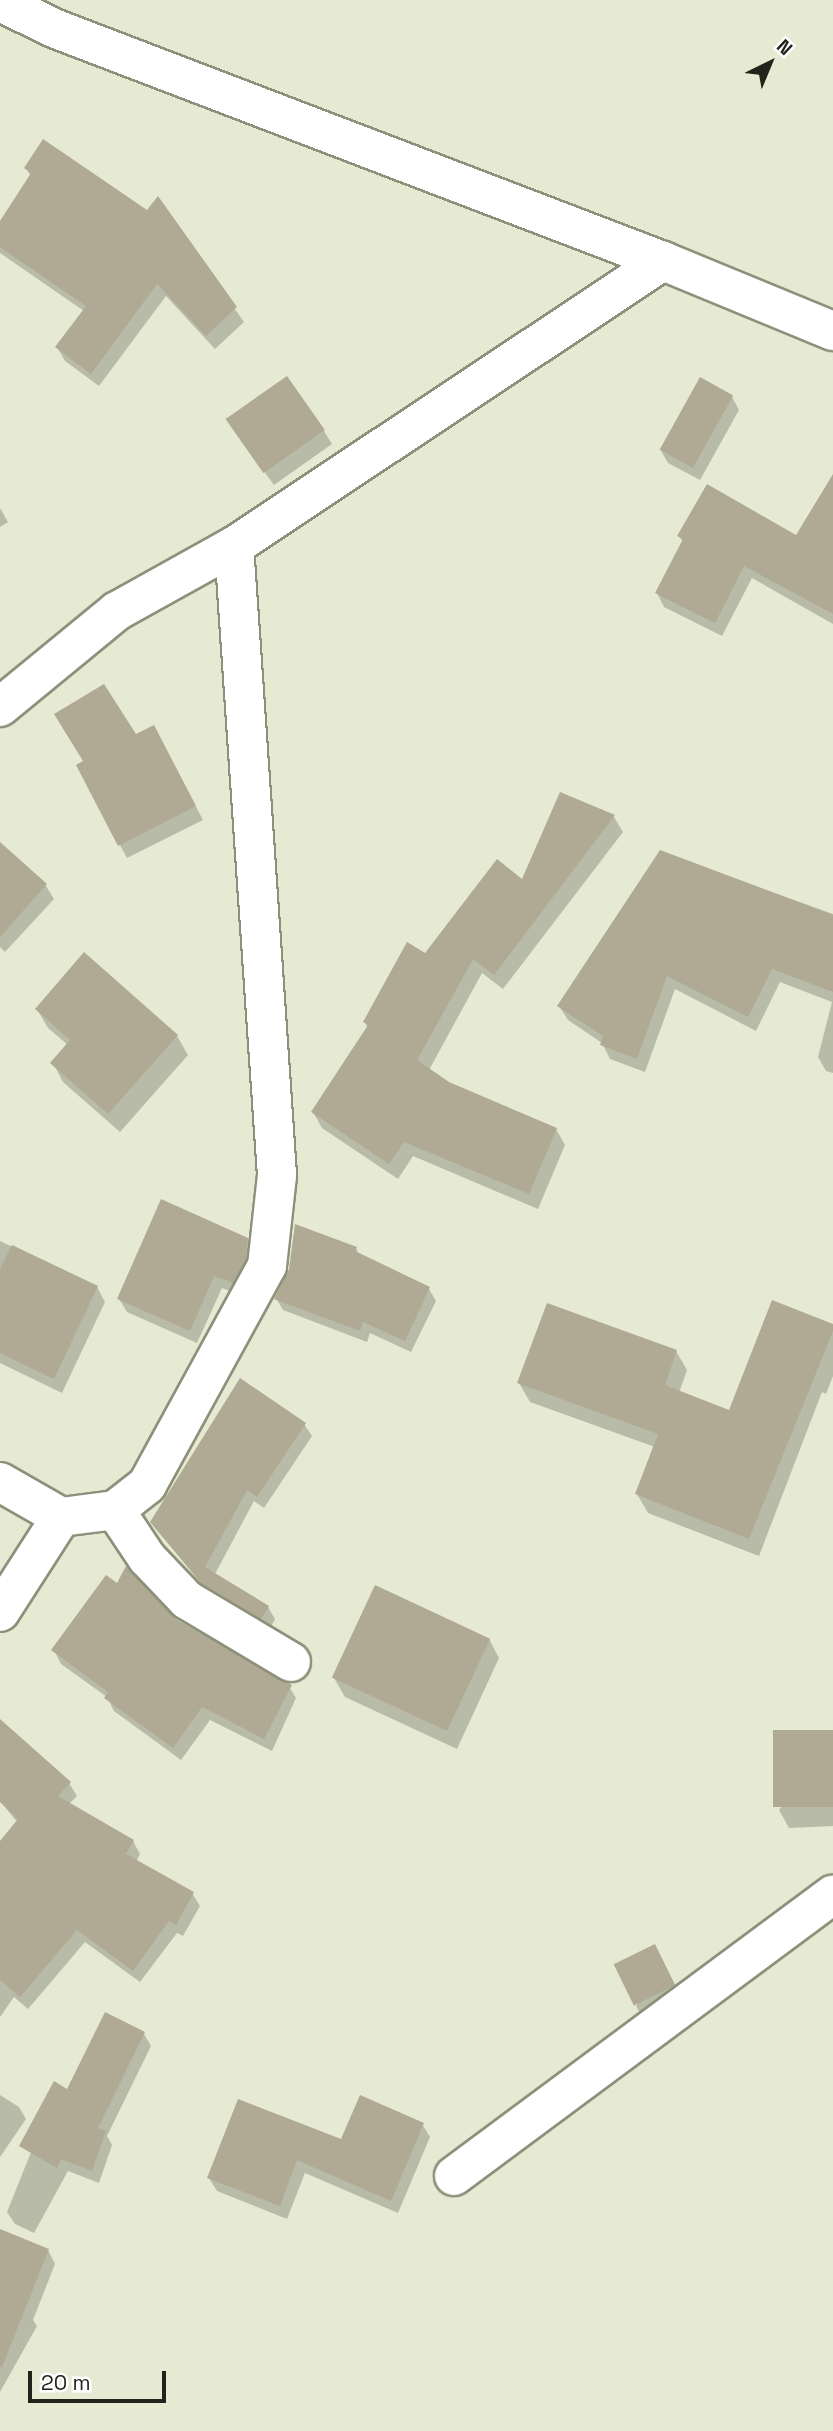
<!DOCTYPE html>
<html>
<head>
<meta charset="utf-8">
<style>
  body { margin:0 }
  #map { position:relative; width:833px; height:2431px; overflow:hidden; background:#e6ead3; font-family:"Space Grotesk",sans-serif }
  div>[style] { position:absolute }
  .shadow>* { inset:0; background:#0003 }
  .building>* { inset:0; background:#b0a993; transform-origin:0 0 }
  .roads { filter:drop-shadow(2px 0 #8d917b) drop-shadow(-2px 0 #8d917b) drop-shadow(0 2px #8d917b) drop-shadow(0 -2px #8d917b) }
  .street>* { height:38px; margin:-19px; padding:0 19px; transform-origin:19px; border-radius:19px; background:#fff }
  .secondary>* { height:38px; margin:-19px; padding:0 19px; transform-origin:19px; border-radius:19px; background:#fff }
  span { translate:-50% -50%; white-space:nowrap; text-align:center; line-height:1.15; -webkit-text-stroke:7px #fff; paint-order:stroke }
  .north { position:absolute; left:735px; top:28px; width:70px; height:70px; -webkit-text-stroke:5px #fff; paint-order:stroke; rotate:43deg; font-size:19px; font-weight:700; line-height:28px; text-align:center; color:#22231a }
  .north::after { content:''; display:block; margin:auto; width:24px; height:32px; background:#22231a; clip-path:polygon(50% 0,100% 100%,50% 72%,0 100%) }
  .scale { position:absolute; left:28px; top:2371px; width:138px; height:32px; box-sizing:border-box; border:4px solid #22231a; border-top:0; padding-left:9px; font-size:21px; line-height:24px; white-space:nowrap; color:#22231a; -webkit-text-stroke:5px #fff; paint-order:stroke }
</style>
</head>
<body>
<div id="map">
  <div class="shadow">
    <div style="clip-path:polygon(26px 168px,147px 213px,157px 199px,244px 322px,215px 349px,166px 296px,99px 386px,65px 361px,57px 347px,84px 311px,0 253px,0 224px,31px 177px)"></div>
    <div style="clip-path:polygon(732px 397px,739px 410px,700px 480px,668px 463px,660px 449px)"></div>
    <div style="clip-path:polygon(324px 431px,332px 444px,274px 485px,236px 433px)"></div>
    <div style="clip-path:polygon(833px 477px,833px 624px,752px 578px,722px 636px,664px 607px,657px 593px,683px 542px,679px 536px,796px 538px)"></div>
    <div style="clip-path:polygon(0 508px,8px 522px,0 527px)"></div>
    <div style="clip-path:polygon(135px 736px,161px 740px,203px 820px,127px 858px,120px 845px)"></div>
    <div style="clip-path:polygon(561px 794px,614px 817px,623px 832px,503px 989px,482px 973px,429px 1070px,448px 1083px,556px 1129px,565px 1145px,538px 1209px,413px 1156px,398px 1179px,322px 1128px,313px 1112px,368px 1029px,365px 1022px,426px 955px,523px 882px)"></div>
    <div style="clip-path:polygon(0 845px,46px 886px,54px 899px,5px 952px,0 947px)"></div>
    <div style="clip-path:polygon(661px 852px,833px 914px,833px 1073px,826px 1071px,818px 1057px,832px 1002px,780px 982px,756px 1031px,675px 989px,645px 1072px,610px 1059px,602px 1043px,568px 1020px,559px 1006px)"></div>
    <div style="clip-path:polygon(37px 1009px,177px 1036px,188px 1055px,120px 1132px,63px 1082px,53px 1063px,68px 1045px,48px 1028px)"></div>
    <div style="clip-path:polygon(247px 1240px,255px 1254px,240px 1295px,222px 1288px,197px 1343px,127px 1312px,119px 1299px)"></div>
    <div style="clip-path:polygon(0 1241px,97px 1287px,105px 1302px,62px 1393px,0 1363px)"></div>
    <div style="clip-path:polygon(356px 1248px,359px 1255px,429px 1289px,436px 1301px,411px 1352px,370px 1333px,367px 1342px,283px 1310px,276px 1298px)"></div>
    <div style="clip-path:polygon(833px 1326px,833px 1376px,826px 1394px,822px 1392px,759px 1556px,648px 1513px,637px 1494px,655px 1447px,530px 1402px,519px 1383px,676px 1351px,687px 1370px,679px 1393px,730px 1413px)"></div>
    <div style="clip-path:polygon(304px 1424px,312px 1436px,264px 1508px,254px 1501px,215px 1574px,268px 1607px,275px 1619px,269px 1630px,210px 1595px,152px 1522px)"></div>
    <div style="clip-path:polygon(174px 1620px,288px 1685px,296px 1698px,272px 1751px,210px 1720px,181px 1760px,114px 1711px,107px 1697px,61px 1664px,54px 1650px)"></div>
    <div style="clip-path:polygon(489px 1639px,499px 1658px,457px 1749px,345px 1697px,334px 1678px)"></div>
    <div style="clip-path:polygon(0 1721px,69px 1783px,77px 1796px,69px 1804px,133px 1841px,140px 1854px,136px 1862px,192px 1893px,200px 1906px,183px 1936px,177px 1933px,140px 1982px,85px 1942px,28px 2009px,14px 1997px,0 2017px,0 1843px,18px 1823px,0 1801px)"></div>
    <div style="clip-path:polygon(833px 1731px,833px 1826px,789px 1828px,779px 1810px)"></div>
    <div style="clip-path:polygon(662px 1959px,681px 1999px,644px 2019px,636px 2006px)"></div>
    <div style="clip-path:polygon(144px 2034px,151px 2046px,107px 2136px,112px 2145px,99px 2183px,68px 2171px,34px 2233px,15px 2224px,7px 2212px,58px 2085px,68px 2091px)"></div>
    <div style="clip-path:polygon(0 2095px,19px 2107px,26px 2119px,0 2157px)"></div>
    <div style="clip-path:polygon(422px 2124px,430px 2137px,398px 2213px,305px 2173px,287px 2219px,217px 2191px,209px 2178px)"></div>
    <div style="clip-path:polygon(0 2231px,48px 2250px,55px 2264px,33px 2320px,37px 2326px,0 2392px)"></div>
  </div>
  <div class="building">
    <div style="clip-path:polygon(43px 139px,147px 210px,158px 196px,237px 307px,206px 336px,157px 284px,91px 374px,55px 347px,86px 306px,0 247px,0 221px,31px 173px,24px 168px)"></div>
    <div style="left:287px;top:376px;width:66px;height:75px;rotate:55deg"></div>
    <div style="left:700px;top:377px;width:38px;height:83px;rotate:29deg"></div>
    <div style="clip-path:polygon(833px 474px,833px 614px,744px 566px,715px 623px,655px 593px,683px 539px,677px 536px,707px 484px,796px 535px)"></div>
    <div style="clip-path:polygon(104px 684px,136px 734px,154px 725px,196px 806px,118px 846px,76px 765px,83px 761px,54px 714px)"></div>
    <div style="clip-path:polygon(560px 792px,615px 815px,494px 975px,473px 959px,417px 1060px,449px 1082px,557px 1128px,529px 1194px,404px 1142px,389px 1164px,311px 1112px,368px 1025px,363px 1022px,407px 942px,425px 953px,497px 859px,522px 879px)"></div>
    <div style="clip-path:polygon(0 842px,47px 884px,0 937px)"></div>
    <div style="clip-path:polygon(660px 850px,833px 915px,833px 992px,772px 969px,748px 1017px,667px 976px,637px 1059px,600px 1045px,603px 1036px,557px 1006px)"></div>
    <div style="clip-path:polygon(84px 952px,178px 1035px,108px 1114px,50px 1063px,70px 1040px,35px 1009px)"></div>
    <div style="clip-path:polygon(161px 1199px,248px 1238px,246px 1259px,233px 1283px,214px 1276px,190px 1331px,117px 1299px)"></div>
    <div style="clip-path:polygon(295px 1224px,357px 1247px,355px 1251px,430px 1287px,405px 1341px,363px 1322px,360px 1331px,274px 1299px,289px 1269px)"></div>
    <div style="clip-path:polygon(12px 1245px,98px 1286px,54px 1379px,0 1353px,0 1269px)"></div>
    <div style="clip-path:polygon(772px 1300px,833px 1324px,833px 1331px,749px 1539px,635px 1494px,658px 1434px,517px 1383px,547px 1303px,677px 1350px,665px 1385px,729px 1410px)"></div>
    <div style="clip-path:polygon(240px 1378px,306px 1423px,257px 1497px,247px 1490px,205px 1567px,269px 1606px,261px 1619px,201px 1583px,150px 1522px)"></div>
    <div style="clip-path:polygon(126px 1566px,176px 1619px,292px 1685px,264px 1739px,202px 1707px,173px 1748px,104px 1698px,108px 1692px,51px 1650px,106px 1575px,117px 1583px)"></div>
    <div style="left:375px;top:1585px;width:127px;height:102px;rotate:25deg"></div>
    <div style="clip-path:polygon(0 1719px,71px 1782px,58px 1796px,134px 1840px,126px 1854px,194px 1892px,176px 1925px,169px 1921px,133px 1971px,77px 1930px,20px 1997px,0 1980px,0 1841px,18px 1819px,0 1802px)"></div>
    <div style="left:833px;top:1730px;width:77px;height:60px;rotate:90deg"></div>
    <div style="left:655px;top:1944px;width:46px;height:46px;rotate:64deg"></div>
    <div style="clip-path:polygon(105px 2012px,145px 2032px,98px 2128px,106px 2131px,92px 2171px,61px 2159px,57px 2168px,19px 2146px,54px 2081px,67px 2089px)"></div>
    <div style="clip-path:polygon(360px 2095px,424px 2123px,391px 2201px,297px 2160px,280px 2206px,207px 2178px,238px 2099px,341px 2139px)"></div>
    <div style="clip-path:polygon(0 2229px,49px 2249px,2px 2367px,0 2366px)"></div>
  </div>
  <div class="roads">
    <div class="street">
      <div style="left:0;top:707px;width:151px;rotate:-39.4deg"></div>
      <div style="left:117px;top:611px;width:134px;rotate:-29.1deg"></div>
      <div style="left:0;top:1482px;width:70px;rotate:29.8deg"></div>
      <div style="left:61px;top:1517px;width:54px;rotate:-7.4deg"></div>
      <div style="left:115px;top:1510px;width:41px;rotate:-38deg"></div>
      <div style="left:147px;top:1485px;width:250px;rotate:-61.3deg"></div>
      <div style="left:267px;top:1266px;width:92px;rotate:-83.7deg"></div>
      <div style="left:277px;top:1175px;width:630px;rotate:-93.91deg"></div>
      <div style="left:234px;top:546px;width:515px;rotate:-33.6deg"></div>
      <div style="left:115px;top:1510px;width:58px;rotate:56.3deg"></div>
      <div style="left:147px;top:1558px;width:58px;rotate:46.4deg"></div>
      <div style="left:187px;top:1600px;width:121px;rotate:30.8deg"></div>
      <div style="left:0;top:1612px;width:113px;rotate:-57.3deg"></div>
      <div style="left:454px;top:2176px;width:472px;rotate:-36.6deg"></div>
    </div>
    <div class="secondary">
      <div style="left:0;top:2px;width:62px;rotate:25.7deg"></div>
      <div style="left:56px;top:29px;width:650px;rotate:20.92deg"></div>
      <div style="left:663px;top:261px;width:184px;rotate:22.4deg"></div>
    </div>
  </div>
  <div class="north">N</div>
  <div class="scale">20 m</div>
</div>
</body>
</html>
